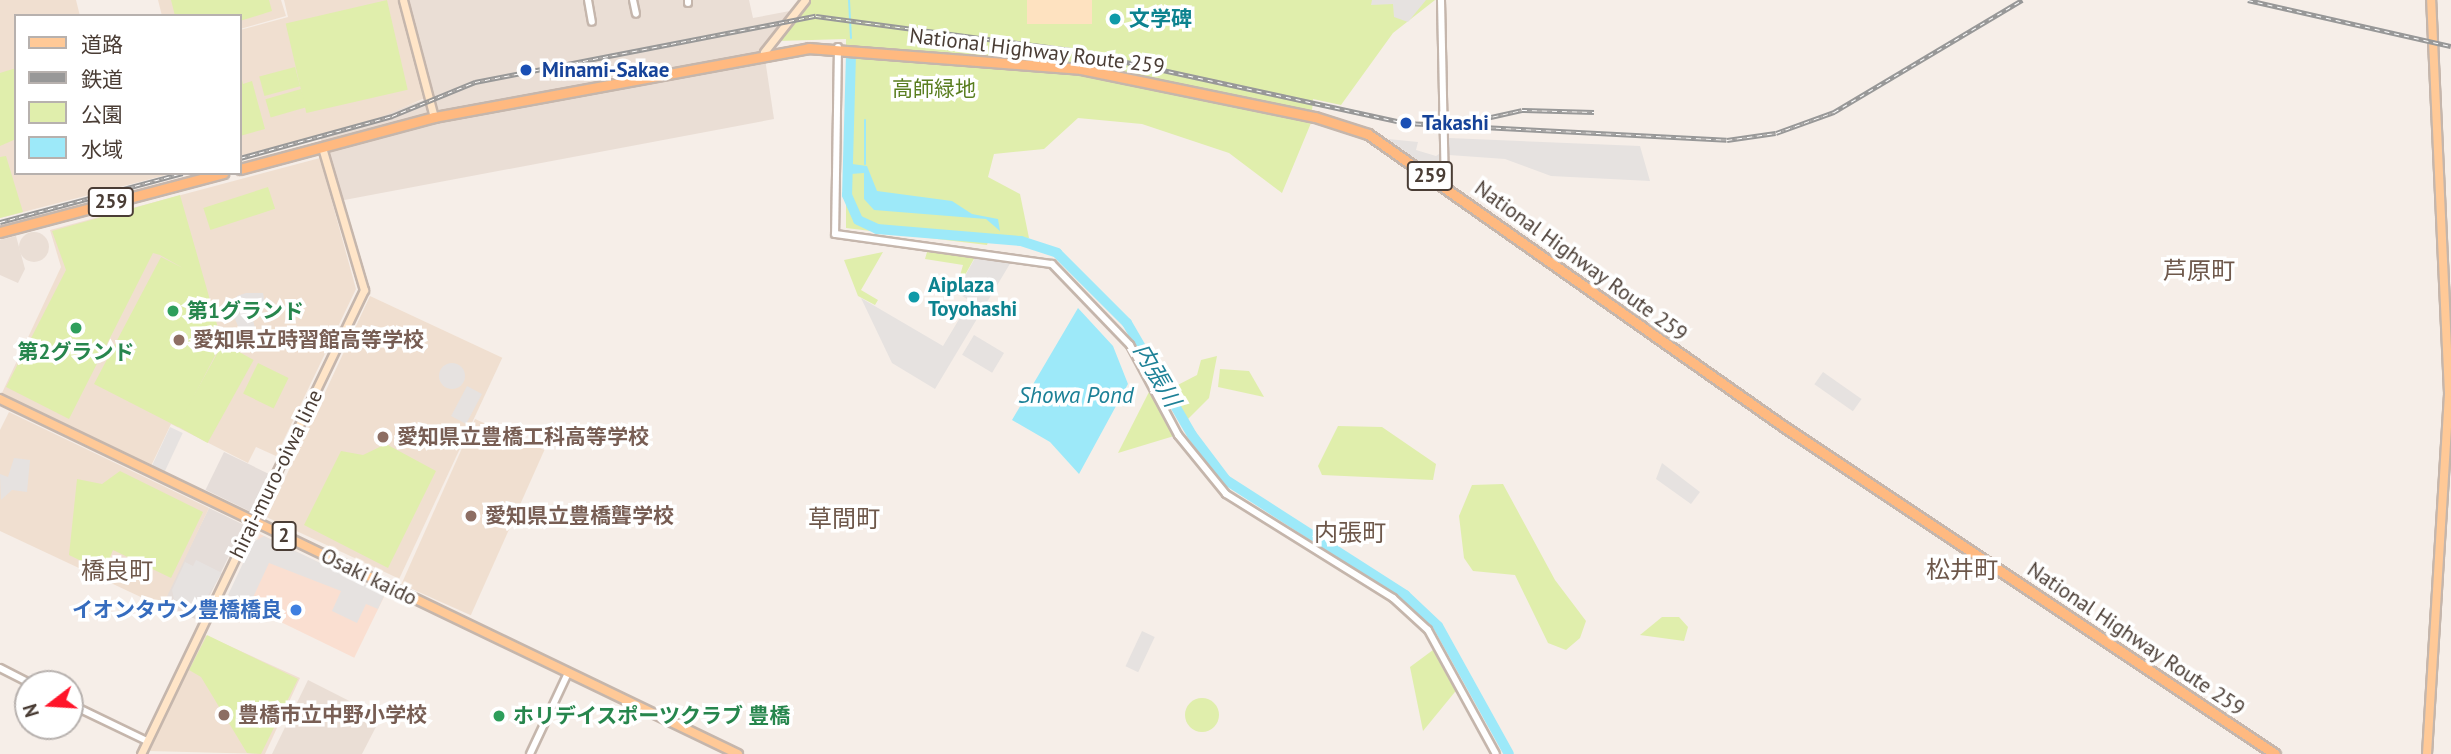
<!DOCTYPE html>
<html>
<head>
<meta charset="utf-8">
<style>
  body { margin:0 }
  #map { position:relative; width:2451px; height:754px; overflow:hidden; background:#f6eee8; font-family:"PT Sans","Noto Sans JP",sans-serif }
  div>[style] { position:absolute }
  .residential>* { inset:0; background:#eaded5 }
  .round { border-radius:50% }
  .commercial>* { inset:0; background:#fadfd1; transform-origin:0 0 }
  .industrial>* { inset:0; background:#e5ddd9; transform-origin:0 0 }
  .education>* { inset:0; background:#f0dfd0; transform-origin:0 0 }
  .green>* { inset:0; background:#e0eeac; transform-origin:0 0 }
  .sand>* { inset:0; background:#fee2c0; transform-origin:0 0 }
  .parking>* { inset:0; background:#e6e2e0; transform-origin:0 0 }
  .water>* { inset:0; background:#9de9f9 }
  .stream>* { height:2px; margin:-1px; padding:0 1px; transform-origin:1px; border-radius:1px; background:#9de9f9 }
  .river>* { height:10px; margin:-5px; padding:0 5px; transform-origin:5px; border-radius:5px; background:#9de9f9 }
  .roads { filter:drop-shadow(2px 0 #c5b6ac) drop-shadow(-2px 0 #c5b6ac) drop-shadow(0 2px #c5b6ac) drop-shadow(0 -2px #c5b6ac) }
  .tertiary>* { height:6px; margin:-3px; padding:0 3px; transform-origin:3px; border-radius:3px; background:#fff }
  .secondary>* { height:7px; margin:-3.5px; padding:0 3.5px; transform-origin:3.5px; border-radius:3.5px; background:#ffe5c8 }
  .primary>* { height:8px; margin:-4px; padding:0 4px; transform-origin:4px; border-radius:4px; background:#ffc997 }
  .trunk>* { height:9px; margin:-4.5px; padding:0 4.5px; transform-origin:4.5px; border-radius:4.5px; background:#ffb980 }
  .rail>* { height:4.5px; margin-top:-2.25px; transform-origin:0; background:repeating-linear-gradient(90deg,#fff 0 5px,#989898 0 10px); box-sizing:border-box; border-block:2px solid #989898 }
  .dots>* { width:19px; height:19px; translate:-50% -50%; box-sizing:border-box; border:4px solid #fff; border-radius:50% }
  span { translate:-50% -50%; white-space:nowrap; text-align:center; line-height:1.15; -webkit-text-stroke:7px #fff; paint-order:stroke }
  .shield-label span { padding:2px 5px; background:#fff; border:2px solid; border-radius:5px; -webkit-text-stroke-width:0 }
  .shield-label { font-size:19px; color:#4a3d35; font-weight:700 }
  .culture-label { font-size:21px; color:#0d838f; font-weight:700 }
  .left { translate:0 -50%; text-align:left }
  .street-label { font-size:21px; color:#4a3d35 }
  .transit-label { font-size:21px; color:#164399; font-weight:700 }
  .park-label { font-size:21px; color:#5a7e20 }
  .leisure-label { font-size:21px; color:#27864d; font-weight:700 }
  .education-label { font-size:21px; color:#785e54; font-weight:700 }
  .shop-label { font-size:21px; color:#366cbe; font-weight:700 }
  .right { translate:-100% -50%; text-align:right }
  .water-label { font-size:23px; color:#1d8197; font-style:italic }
  .quarter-label { font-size:24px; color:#6e584b }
  .legend { position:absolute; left:14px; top:14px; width:228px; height:161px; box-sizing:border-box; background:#fff; border:2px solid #b7b1ae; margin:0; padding:9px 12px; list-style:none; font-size:21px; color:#4a3d35 }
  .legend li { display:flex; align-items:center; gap:14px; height:35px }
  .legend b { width:35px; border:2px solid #b7b1ae }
  .north { position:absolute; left:14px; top:670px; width:70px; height:70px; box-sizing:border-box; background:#fff; border:2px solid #b7b1ae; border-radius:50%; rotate:253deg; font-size:19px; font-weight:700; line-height:28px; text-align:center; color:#4a3d35 }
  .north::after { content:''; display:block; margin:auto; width:24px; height:32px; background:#ff152a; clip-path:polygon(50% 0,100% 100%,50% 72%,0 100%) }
</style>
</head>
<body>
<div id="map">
  <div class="residential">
    <div style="clip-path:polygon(403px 0,749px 0,753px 18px,795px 10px,764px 52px,774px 119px,339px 201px,320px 137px,429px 98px)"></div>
    <div class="round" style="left:19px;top:232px;width:30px;height:30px"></div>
    <div style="clip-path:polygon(16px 236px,25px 269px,18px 283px,0 275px,0 240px)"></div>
    <div style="clip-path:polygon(308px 680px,381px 717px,362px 754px,272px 754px)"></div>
  </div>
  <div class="commercial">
    <div style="left:260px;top:534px;width:139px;height:70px;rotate:26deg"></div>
  </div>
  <div class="industrial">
    <div style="left:224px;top:452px;width:50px;height:42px;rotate:26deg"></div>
    <div style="left:209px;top:508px;width:39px;height:106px;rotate:26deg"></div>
  </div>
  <div class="education">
    <div style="clip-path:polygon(0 0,76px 0,80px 16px,16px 16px,16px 173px,174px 173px,0 218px)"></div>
    <div style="clip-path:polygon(158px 0,281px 0,286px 16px,240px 29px,240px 16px,162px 16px)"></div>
    <div style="clip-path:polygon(284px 0,400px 0,425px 98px,367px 123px,240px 156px,240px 30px,288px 17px)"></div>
    <div style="clip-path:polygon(320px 158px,356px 289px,276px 456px,256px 447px,248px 463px,171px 424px,151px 466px,1px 395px,61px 267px,50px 230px)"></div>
    <div style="left:370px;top:296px;width:146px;height:244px;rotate:25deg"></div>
    <div style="clip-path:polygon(9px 412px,209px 508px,162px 607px,0 531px,0 430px)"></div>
    <div style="left:475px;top:419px;width:76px;height:181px;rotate:24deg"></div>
    <div style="clip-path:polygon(203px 634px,300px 678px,265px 754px,148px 751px)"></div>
  </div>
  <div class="green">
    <div style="clip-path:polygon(171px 0,269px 0,272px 11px,240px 21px,175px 16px)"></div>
    <div style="left:387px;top:0;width:92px;height:104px;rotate:77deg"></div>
    <div style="clip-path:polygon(811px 0,1435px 0,1393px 33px,1341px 105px,1313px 99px,1311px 123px,1282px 193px,1229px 153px,1142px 124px,1078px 118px,1044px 149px,994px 154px,988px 177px,1020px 194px,1029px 238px,989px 239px,987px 245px,846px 228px,846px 39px,777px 41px)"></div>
    <div style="left:295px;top:67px;width:20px;height:37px;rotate:75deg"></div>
    <div style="clip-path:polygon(16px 68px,16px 139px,0 146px,0 73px)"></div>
    <div style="clip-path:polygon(240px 72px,243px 84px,252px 81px,265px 129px,240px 136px)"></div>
    <div style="left:301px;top:89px;width:19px;height:37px;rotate:74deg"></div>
    <div style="clip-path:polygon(6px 156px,23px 212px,0 218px,0 157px)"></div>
    <div style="left:268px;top:187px;width:23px;height:68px;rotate:72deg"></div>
    <div style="clip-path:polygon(180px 195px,222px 342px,178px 427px,94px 384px,161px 257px,183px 268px,160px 255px,153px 253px,69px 419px,6px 387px,66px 270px,52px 231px)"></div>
    <div style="clip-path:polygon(883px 252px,861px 290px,878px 300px,875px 305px,858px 296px,844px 260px)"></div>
    <div style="clip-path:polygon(927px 252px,975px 257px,955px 293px,963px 265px,925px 259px)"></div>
    <div style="left:223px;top:343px;width:35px;height:95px;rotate:29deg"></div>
    <div style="clip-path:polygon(1217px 356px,1209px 398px,1187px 420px,1170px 389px,1197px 375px,1201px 360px)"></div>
    <div style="left:258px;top:363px;width:34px;height:34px;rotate:26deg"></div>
    <div style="clip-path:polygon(1220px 369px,1249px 371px,1264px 397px,1218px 387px)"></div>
    <div style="clip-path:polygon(1151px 388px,1174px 436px,1118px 453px)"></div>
    <div style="clip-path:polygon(1338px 426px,1382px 427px,1436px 464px,1433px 480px,1322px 475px,1318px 466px)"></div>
    <div style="clip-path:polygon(386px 444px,436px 471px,388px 568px,304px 525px,341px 451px,363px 455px)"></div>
    <div style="clip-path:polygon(120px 471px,203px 512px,171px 578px,113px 550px,104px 572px,69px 555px,77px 479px,102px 484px)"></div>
    <div style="clip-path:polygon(1503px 484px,1555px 580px,1586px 621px,1580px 638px,1566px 650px,1548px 643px,1515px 575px,1473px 571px,1464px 558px,1459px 516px,1472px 485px)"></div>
    <div style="clip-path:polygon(1662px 617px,1679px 617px,1688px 627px,1684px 641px,1640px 635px)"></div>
    <div style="clip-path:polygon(207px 635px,298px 679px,261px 754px,247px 753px,201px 677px,189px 670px)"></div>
    <div style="clip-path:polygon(1433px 650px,1459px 687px,1423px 731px,1410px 667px)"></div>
    <div class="round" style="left:1185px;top:698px;width:34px;height:34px"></div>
  </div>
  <div class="sand">
    <div style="left:1027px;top:0;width:65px;height:24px"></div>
  </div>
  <div class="parking">
    <div style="clip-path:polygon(1372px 0,1426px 0,1408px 22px,1394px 17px,1393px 4px,1371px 5px)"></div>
    <div style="clip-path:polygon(1449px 138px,1640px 146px,1650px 181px,1551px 176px,1505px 159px,1449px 155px)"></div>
    <div style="clip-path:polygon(1388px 139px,1418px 142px,1416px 150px,1436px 156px,1445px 150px,1445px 168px,1432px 171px)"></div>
    <div style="clip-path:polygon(975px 258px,1011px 262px,935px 389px,892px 363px,861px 298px,943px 346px,970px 301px,956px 292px)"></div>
    <div style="clip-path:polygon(246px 293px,263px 293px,265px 303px,250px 307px,256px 332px,242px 336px,233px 314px,237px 296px)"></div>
    <div style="left:974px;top:335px;width:35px;height:23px;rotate:31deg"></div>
    <div class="round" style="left:439px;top:363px;width:26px;height:26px"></div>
    <div style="left:1823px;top:372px;width:47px;height:15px;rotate:35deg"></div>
    <div style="left:467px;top:386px;width:17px;height:34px;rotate:28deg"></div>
    <div style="left:170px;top:427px;width:14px;height:43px;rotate:25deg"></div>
    <div style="clip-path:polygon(14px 458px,30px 460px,27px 492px,12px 490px,1px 500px,0 474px,8px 477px)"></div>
    <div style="clip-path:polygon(1662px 463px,1700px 492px,1691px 504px,1656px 479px)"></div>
    <div style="clip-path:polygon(264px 536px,385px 594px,378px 609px,366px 604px,357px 623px,332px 611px,341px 591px,269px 563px,249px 606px,228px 595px,253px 542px)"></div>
    <div style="clip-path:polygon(196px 560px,222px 573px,198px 611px,174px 599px,172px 590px,185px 562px,193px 566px)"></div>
    <div style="left:1142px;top:631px;width:14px;height:39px;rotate:25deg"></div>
  </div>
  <div class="water">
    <div style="clip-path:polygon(852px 164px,867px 166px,877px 191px,952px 201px,972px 214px,998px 219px,1000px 231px,986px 219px,874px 210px,864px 199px,864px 173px,851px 174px)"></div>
    <div style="clip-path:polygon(1078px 308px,1113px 346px,1128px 384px,1079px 474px,1050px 442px,1012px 420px)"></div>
  </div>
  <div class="stream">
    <div style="left:849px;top:0;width:38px;rotate:87deg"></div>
    <div style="left:865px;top:120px;width:44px;rotate:90deg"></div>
  </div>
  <div class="river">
    <div style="left:851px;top:54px;width:141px;rotate:91.6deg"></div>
    <div style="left:847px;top:195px;width:27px;rotate:66deg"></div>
    <div style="left:858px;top:220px;width:21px;rotate:25deg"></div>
    <div style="left:877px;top:229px;width:144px;rotate:4.8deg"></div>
    <div style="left:1021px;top:241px;width:38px;rotate:18deg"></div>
    <div style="left:1057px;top:253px;width:99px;rotate:45deg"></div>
    <div style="left:1127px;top:323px;width:129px;rotate:59.9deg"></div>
    <div style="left:1192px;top:435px;width:56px;rotate:52.9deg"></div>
    <div style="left:1226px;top:480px;width:213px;rotate:32.7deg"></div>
    <div style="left:1405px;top:595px;width:45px;rotate:43.2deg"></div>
    <div style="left:1438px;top:626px;width:146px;rotate:61deg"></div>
  </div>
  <div class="roads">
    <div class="tertiary">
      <div style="left:588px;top:0;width:22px;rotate:80deg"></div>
      <div style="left:633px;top:0;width:14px;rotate:78deg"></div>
      <div style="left:688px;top:0;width:3px;rotate:90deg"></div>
      <div style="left:1441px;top:0;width:186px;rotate:88.8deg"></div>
      <div style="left:838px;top:47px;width:187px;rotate:90.9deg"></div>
      <div style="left:835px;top:234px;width:219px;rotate:7.9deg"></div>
      <div style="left:1052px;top:264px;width:112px;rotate:46.1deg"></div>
      <div style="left:1130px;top:345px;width:102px;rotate:61.9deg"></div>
      <div style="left:1178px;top:435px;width:76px;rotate:50.9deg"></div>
      <div style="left:1226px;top:494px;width:197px;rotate:31.9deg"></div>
      <div style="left:1393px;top:598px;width:47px;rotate:42.4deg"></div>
      <div style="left:1428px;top:630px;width:141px;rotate:61.3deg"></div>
      <div style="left:0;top:668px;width:35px;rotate:27deg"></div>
      <div style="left:70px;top:704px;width:85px;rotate:25.7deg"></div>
      <div style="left:530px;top:754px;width:89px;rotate:-64.9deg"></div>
    </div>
    <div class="secondary">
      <div style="left:403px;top:0;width:121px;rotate:75.2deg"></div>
      <div style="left:764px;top:52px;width:66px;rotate:-51.7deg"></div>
      <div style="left:141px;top:754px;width:515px;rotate:-64.33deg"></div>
      <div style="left:364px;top:290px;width:149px;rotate:-106.4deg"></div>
    </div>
    <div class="primary">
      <div style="left:0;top:399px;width:819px;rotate:25.69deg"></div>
      <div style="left:2427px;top:754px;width:362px;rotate:-86.5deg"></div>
      <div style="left:2449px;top:393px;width:393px;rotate:-92.6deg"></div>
    </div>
    <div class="trunk">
      <div style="left:240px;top:169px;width:201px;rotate:-15deg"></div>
      <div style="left:434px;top:117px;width:381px;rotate:-10.4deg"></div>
      <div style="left:809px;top:48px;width:273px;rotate:4.4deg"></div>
      <div style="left:1081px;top:69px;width:239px;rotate:11.6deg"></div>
      <div style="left:1315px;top:117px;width:56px;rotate:17.8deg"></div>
      <div style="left:1368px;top:134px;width:507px;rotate:35.13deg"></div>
      <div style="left:1783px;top:426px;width:591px;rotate:33.69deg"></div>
      <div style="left:0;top:232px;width:231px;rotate:-14.8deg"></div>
    </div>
  </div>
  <div class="rail">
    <div style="left:2248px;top:0;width:208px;rotate:12.8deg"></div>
    <div style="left:1464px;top:123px;width:59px;rotate:-12.6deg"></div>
    <div style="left:1522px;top:110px;width:72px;rotate:1.6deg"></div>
    <div style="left:240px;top:158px;width:158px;rotate:-15.4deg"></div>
    <div style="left:392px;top:116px;width:90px;rotate:-22.3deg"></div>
    <div style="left:475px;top:82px;width:347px;rotate:-11deg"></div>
    <div style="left:816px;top:16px;width:257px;rotate:7.6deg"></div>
    <div style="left:1071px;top:50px;width:343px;rotate:12.3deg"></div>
    <div style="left:1406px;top:123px;width:321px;rotate:3deg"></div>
    <div style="left:1727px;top:140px;width:49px;rotate:-8.1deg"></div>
    <div style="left:1776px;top:133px;width:62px;rotate:-19.9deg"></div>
    <div style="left:1834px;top:112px;width:219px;rotate:-30.8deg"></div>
    <div style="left:0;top:222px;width:189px;rotate:-15deg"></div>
  </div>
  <div class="dots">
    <div style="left:1115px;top:19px;background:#0f9aa8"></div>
    <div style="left:526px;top:70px;background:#1a4fb4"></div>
    <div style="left:1406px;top:123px;background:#1a4fb4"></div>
    <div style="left:914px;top:297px;background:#0f9aa8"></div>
    <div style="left:173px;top:311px;background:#2e9e5b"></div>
    <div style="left:76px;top:328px;background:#2e9e5b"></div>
    <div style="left:179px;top:340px;background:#8d6e63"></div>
    <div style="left:383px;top:437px;background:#8d6e63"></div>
    <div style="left:471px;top:516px;background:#8d6e63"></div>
    <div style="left:296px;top:610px;background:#3f7fe0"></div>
    <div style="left:224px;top:715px;background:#8d6e63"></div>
    <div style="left:499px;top:716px;background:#2e9e5b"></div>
  </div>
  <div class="shield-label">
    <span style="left:1430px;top:176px">259</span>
    <span style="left:111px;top:202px">259</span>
    <span style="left:284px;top:536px">2</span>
  </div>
  <div class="culture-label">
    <span class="left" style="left:1129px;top:19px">文学碑</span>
    <span class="left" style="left:928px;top:297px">Aiplaza<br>Toyohashi</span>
  </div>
  <div class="street-label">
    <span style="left:1037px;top:51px;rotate:7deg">National Highway Route 259</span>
    <span style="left:1581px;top:261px;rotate:36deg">National Highway Route 259</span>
    <span style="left:276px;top:474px;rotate:-64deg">hirai-muro-oiwa line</span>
    <span style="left:369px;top:577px;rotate:26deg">Osaki kaido</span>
    <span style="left:2136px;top:639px;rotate:34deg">National Highway Route 259</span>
  </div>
  <div class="transit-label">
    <span class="left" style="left:542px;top:70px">Minami-Sakae</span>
    <span class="left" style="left:1422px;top:123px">Takashi</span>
  </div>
  <div class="park-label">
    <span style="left:934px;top:89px">高師緑地</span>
  </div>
  <div class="leisure-label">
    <span class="left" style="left:187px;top:311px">第1グランド</span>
    <span style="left:76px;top:352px">第2グランド</span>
    <span class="left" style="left:513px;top:716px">ホリデイスポーツクラブ 豊橋</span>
  </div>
  <div class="education-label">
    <span class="left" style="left:193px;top:340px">愛知県立時習館高等学校</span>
    <span class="left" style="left:397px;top:437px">愛知県立豊橋工科高等学校</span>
    <span class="left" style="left:485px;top:516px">愛知県立豊橋聾学校</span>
    <span class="left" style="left:238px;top:715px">豊橋市立中野小学校</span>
  </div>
  <div class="shop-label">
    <span class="right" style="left:282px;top:610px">イオンタウン豊橋橋良</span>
  </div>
  <div class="water-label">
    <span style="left:1157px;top:375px;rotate:60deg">内張川</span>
    <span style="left:1076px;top:395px">Showa Pond</span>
  </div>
  <div class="quarter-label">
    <span style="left:2199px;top:271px">芦原町</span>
    <span style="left:844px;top:519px">草間町</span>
    <span style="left:1350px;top:533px">内張町</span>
    <span style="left:1962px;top:570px">松井町</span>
    <span style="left:117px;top:571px">橋良町</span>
  </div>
  <ul class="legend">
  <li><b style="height:9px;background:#ffc997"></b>道路</li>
  <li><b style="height:9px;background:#989898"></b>鉄道</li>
  <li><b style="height:19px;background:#e0eeac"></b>公園</li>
  <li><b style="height:19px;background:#9de9f9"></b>水域</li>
  </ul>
  <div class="north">N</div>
</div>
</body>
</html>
